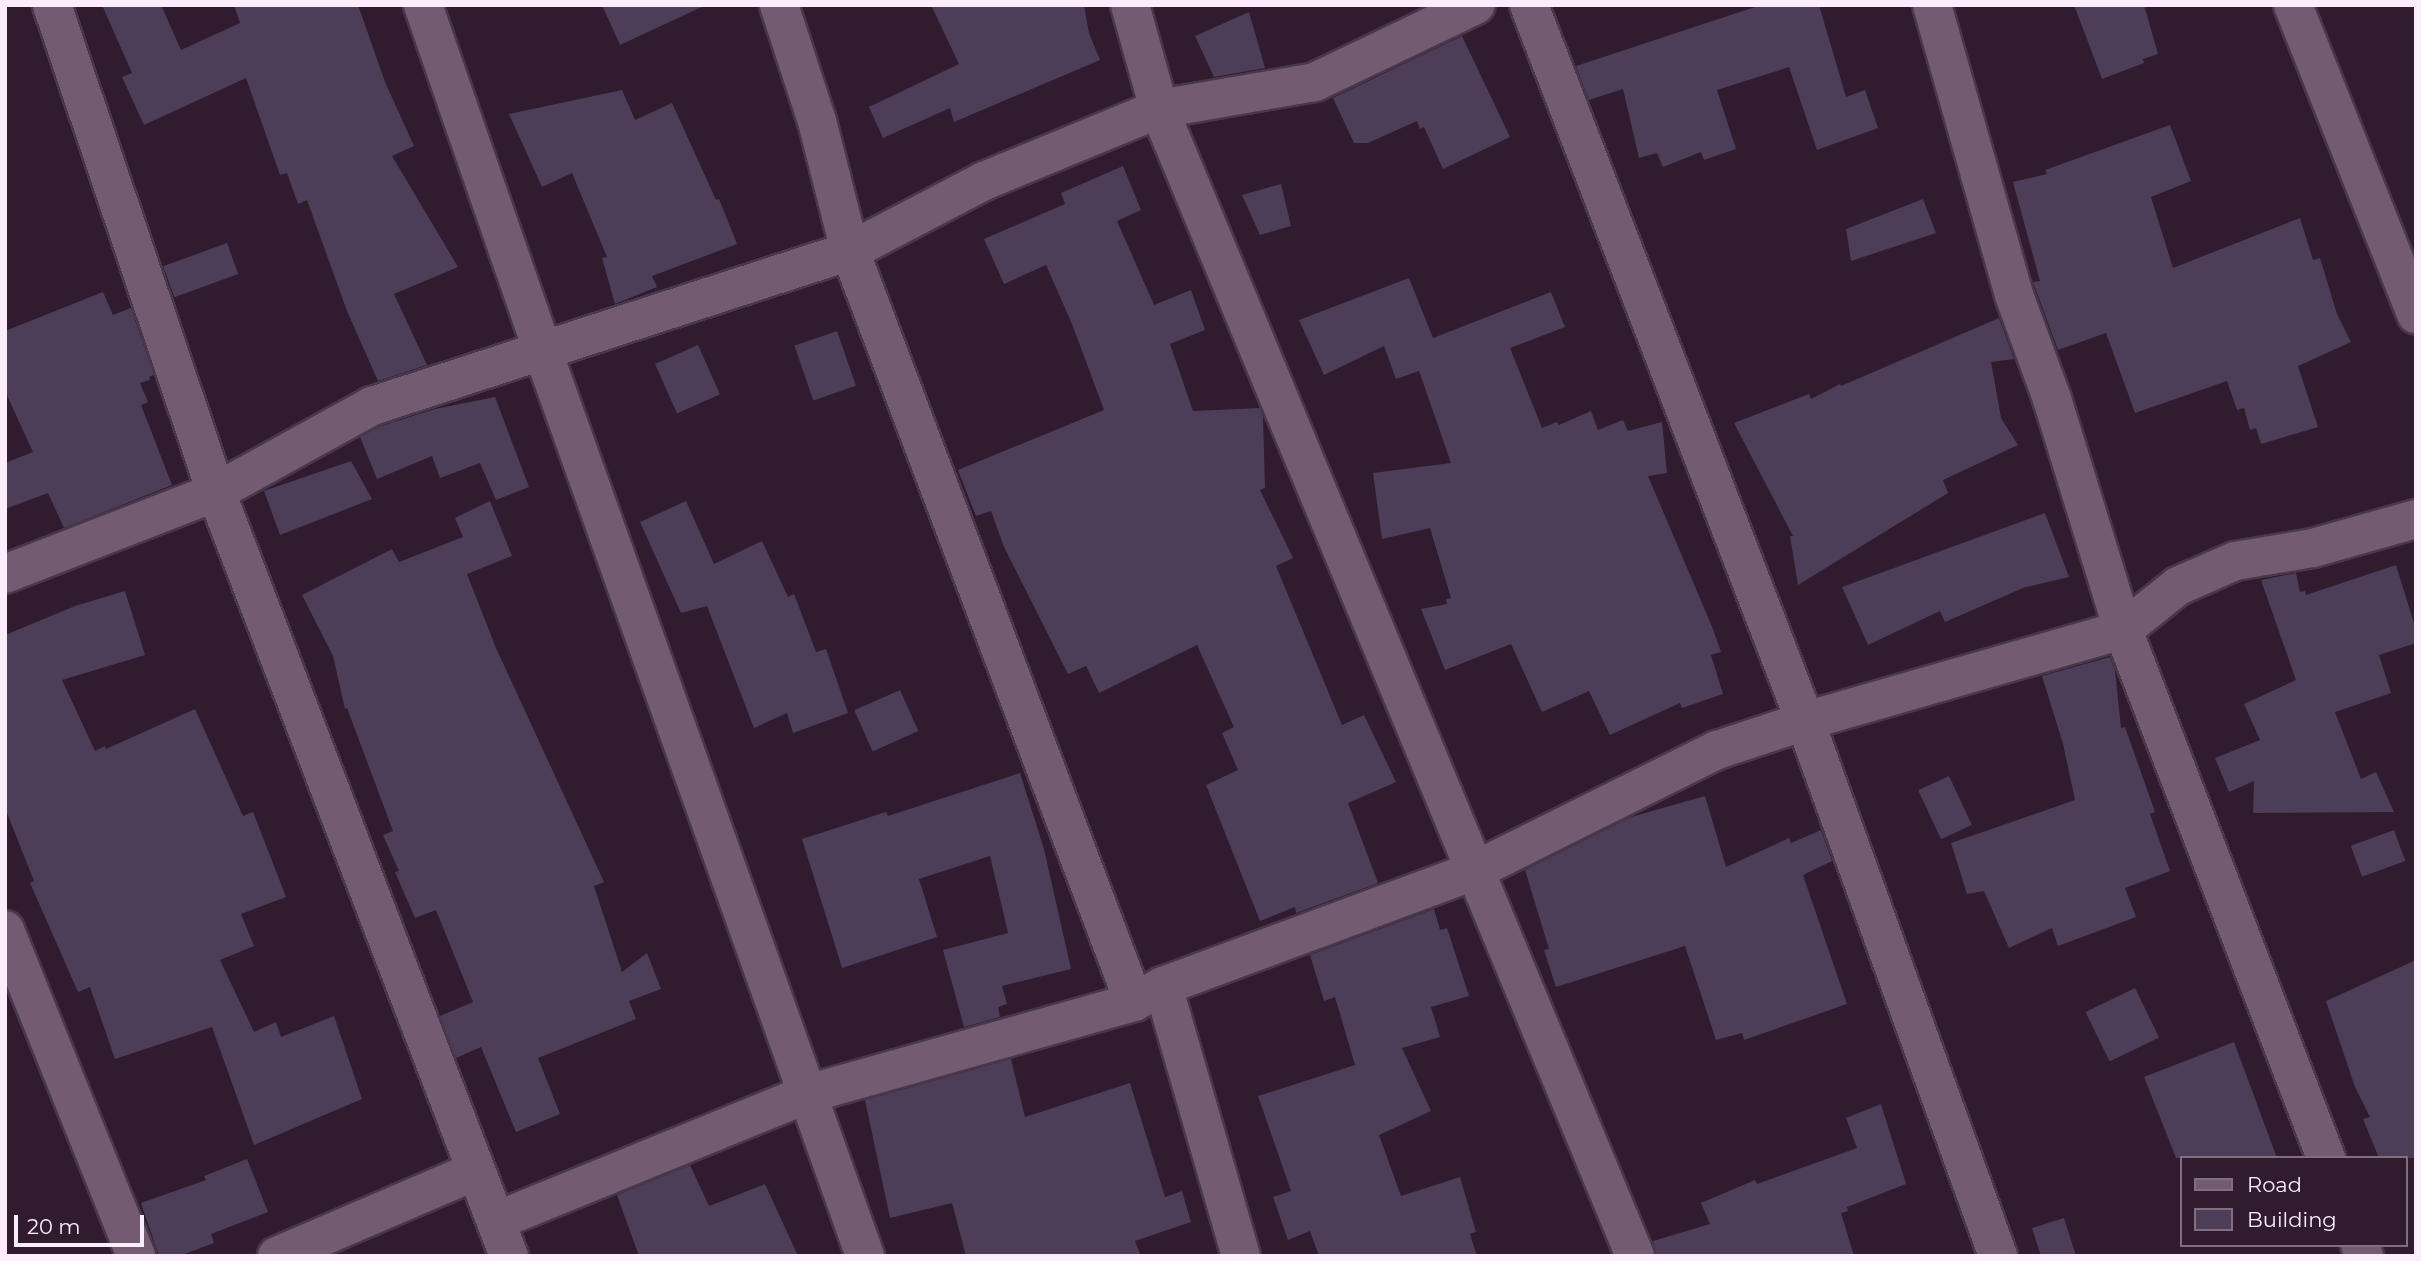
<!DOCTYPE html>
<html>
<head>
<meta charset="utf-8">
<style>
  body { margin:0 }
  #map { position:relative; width:2421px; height:1261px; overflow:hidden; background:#301b2f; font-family:Montserrat,sans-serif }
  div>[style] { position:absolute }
  .building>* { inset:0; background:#4c3e58; transform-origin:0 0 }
  .roads { filter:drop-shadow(2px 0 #493849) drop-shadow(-2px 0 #493849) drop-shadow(0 2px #493849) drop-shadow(0 -2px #493849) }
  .minor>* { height:38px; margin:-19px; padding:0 19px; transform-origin:19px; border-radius:19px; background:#735b71 }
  span { translate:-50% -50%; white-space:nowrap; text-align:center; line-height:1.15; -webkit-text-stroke:7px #301b2f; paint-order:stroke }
  .frame { position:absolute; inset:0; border:7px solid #fbedfa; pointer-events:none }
  .legend { position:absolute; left:2180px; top:1156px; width:228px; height:91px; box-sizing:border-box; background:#301b2f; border:2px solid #816f80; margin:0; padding:9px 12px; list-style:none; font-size:21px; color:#fbedfa }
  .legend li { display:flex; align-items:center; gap:14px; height:35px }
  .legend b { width:35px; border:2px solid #816f80 }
  .scale { position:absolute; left:14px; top:1215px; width:130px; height:32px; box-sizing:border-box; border:4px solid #fbedfa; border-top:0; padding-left:9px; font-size:21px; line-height:24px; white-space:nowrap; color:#fbedfa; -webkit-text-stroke:5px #301b2f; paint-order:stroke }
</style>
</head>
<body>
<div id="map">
  <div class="building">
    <div style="clip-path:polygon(102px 5px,161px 5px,181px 50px,240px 23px,234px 5px,358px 5px,385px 82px,414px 146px,392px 156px,458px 267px,394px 294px,427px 365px,378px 381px,347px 311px,307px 200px,298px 204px,287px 173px,280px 175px,246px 78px,144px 125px,122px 77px,132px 73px)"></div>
    <div style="clip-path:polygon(602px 5px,706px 5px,620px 45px)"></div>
    <div style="clip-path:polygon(931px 5px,1084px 5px,1089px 33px,1100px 60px,954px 122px,950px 108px,883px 138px,869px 107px,959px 64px)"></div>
    <div style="clip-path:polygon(1761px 5px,1819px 5px,1846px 97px,1865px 90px,1878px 128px,1817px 150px,1789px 67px,1717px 90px,1736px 149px,1704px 160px,1701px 152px,1663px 167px,1657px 153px,1639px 158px,1623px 89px,1589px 100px,1576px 66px)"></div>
    <div style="clip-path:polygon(2074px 5px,2144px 5px,2158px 54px,2143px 59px,2144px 63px,2102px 79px)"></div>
    <div style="clip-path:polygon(1249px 12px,1265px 68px,1214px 77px,1195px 36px)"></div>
    <div style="clip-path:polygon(1462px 36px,1510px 137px,1443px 169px,1424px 127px,1420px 129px,1417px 121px,1368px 143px,1354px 143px,1333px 98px)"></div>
    <div style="clip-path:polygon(622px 90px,635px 120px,672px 103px,716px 200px,719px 199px,737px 244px,652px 276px,657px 287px,615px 304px,602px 258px,607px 257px,572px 173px,542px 187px,509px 114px)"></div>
    <div style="clip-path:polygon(2170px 125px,2191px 181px,2151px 197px,2173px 268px,2300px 218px,2313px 260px,2320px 258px,2337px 314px,2351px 342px,2298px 366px,2318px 427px,2261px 444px,2256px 428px,2250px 430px,2244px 408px,2237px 410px,2227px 381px,2135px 413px,2106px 333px,2058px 350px,2033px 282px,2040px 281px,2013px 182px,2047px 174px,2045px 170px)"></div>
    <div style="clip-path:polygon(1123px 166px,1141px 210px,1117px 221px,1154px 305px,1191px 290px,1205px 330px,1170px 344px,1193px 411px,1260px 408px,1263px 417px,1265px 488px,1260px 490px,1293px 558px,1276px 566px,1342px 725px,1364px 715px,1396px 782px,1348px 803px,1378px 883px,1296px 913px,1295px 907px,1260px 921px,1206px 785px,1238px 770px,1222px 733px,1234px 727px,1197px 645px,1099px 693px,1086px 666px,1068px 674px,1004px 547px,991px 511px,976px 516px,958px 470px,1104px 410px,1072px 324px,1046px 265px,1004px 284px,984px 239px,1065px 204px,1061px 193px)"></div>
    <div style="clip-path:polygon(1281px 184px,1291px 226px,1260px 235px,1242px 195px)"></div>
    <div style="clip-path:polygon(1923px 199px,1936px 233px,1851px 261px,1846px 229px)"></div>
    <div style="left:227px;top:243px;width:33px;height:68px;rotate:70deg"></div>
    <div style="clip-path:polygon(1409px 278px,1433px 338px,1551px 292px,1565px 327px,1510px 348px,1542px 428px,1557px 422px,1559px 425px,1591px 411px,1598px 430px,1623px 420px,1628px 431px,1662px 422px,1667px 473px,1648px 476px,1713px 629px,1721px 652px,1711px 655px,1723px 694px,1682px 708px,1680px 703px,1610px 735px,1589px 691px,1542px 712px,1511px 644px,1445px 670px,1421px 609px,1447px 604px,1446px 599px,1451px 598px,1430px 528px,1382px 539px,1373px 473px,1451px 463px,1419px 371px,1396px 379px,1384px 346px,1324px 375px,1299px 320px)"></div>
    <div style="clip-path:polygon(103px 292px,113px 315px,131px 308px,154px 375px,149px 377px,150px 380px,140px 383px,148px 402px,141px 405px,172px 485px,64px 528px,48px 493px,5px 509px,5px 463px,33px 452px,5px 391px,5px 331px)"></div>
    <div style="clip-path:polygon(1999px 318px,2014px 359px,1991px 362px,2001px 418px,2018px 445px,1943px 480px,1948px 493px,1798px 585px,1790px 536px,1793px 536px,1734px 423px,1809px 394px,1811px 399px,1840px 384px,1841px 386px)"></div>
    <div style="left:837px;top:331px;width:58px;height:45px;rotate:71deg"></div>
    <div style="left:698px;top:345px;width:54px;height:47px;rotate:66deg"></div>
    <div style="clip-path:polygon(495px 397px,529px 487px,496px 500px,480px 463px,440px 478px,432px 456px,377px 479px,360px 437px,381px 426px,435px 409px)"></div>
    <div style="clip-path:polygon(351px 461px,372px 499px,280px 535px,264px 491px)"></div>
    <div style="clip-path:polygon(490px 501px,512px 556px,467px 574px,496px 648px,604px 882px,594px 886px,622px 972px,647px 953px,661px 989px,629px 1001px,636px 1019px,538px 1058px,560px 1114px,516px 1132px,481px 1047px,456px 1058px,440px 1016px,473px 1002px,436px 910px,415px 918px,395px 872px,399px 871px,383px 835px,393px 831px,347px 708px,345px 709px,333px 656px,302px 595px,392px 549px,399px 562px,463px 537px,455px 518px)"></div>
    <div style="clip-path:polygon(686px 501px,714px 564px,762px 541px,788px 597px,794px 594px,816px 652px,826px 649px,848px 713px,793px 733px,787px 713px,754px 728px,707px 606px,681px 613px,640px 522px)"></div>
    <div style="clip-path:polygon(2045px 513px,2069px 577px,2023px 588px,1945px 622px,1940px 611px,1868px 645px,1842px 587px)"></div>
    <div style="clip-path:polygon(2396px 565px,2416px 630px,2416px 643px,2379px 655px,2391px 693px,2335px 712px,2361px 779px,2376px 772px,2394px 812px,2253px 813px,2254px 781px,2229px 792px,2215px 758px,2260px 740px,2244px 704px,2296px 680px,2261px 580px,2296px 573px,2300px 592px,2305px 591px,2306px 595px)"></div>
    <div style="clip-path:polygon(125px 591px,145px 655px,62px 680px,95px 751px,105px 746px,106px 749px,195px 709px,243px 816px,253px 812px,286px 897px,241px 914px,254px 946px,220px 960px,254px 1032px,276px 1022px,281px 1037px,334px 1016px,362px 1099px,254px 1145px,212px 1027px,115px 1059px,90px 987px,78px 992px,30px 883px,34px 881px,5px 808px,5px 635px,75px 606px)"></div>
    <div style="clip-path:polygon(2110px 657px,2115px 670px,2121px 728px,2125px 727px,2155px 812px,2150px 814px,2170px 871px,2125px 888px,2136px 917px,2058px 946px,2052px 928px,2009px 948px,1984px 891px,1967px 894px,1951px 843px,2075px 800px,2063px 744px,2042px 676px)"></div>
    <div style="left:900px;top:690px;width:45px;height:50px;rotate:66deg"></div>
    <div style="clip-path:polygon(1020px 773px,1044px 849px,1071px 969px,1002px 986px,1007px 1004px,998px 1007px,1000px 1017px,964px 1027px,943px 950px,1008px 933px,990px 856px,919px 879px,937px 937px,842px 968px,802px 839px,886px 812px,888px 816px)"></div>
    <div style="left:1949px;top:776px;width:54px;height:34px;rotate:65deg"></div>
    <div style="clip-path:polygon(1705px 796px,1726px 867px,1789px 838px,1791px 843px,1821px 830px,1832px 861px,1803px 875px,1847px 1004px,1744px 1040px,1742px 1033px,1716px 1040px,1685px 946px,1556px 987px,1544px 950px,1549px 949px,1525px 870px,1631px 817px)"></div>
    <div style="left:2394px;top:830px;width:33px;height:46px;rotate:70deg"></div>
    <div style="clip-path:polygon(1434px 909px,1440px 930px,1447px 928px,1469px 996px,1431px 1007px,1440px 1037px,1402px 1048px,1431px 1111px,1379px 1135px,1401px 1196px,1460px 1177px,1476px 1232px,1470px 1234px,1477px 1256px,1319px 1256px,1310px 1231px,1288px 1240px,1273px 1197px,1291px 1191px,1258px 1096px,1355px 1065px,1335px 997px,1324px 1001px,1310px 955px)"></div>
    <div style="clip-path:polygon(2416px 960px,2416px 1158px,2379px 1158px,2363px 1119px,2370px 1117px,2355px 1087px,2326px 1001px)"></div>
    <div style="left:2135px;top:988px;width:55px;height:55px;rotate:64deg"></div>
    <div style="clip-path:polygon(2234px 1042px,2277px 1158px,2176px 1158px,2144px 1077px)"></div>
    <div style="clip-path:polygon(1011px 1059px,1025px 1117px,1130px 1083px,1165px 1197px,1182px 1191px,1191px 1222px,1135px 1241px,1141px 1256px,966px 1256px,952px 1203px,890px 1218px,865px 1100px)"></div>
    <div style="clip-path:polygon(1881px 1104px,1906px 1184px,1847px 1207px,1848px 1211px,1841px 1213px,1854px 1256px,1656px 1256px,1653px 1241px,1710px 1224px,1701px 1203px,1755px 1180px,1757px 1184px,1857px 1148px,1846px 1118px)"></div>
    <div style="clip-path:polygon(247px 1159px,268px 1212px,211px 1234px,214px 1243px,179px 1256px,159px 1256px,141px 1203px,206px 1180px,204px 1176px)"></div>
    <div style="clip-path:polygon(690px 1165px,709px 1206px,765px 1184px,798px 1256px,639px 1256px,617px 1195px)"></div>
    <div style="clip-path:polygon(2064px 1218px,2076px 1256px,2041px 1256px,2032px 1228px)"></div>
  </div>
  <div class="roads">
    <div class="minor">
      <div style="left:52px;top:5px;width:514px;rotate:71.39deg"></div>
      <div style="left:216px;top:492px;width:818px;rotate:69.02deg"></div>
      <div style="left:423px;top:5px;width:367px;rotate:70.9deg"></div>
      <div style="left:543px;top:352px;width:960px;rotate:70.39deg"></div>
      <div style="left:779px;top:5px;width:122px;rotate:71.9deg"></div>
      <div style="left:817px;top:121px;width:134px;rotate:75.8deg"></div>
      <div style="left:850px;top:251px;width:803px;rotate:69.29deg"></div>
      <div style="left:1130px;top:5px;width:108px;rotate:74.4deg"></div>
      <div style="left:1159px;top:109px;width:1242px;rotate:67.46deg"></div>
      <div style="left:1529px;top:5px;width:767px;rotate:68.92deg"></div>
      <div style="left:1805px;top:721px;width:569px;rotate:70.16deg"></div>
      <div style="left:1932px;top:5px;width:301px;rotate:74.2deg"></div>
      <div style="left:2014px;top:295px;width:111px;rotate:69.9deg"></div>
      <div style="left:2052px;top:399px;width:242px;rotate:72.9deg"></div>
      <div style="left:2123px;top:630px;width:566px;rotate:68.97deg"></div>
      <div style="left:2293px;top:5px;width:333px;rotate:68.3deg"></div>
      <div style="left:5px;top:574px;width:226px;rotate:-21.2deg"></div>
      <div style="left:216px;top:492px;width:178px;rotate:-28.9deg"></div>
      <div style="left:372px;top:406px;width:503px;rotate:-17.97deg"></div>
      <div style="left:850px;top:251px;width:151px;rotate:-27.6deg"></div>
      <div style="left:984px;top:181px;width:189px;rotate:-22.4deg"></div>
      <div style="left:1159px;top:109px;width:158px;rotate:-9.8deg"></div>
      <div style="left:1315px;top:82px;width:178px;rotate:-25.6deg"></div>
      <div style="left:5px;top:930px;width:351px;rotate:68.1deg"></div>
      <div style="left:1163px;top:986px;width:281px;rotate:73.9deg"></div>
      <div style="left:496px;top:1221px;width:336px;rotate:-22.2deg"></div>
      <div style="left:807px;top:1094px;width:340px;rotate:-15.7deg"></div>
      <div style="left:1134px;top:1002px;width:33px;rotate:-29deg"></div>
      <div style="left:1163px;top:986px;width:334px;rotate:-20.3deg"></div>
      <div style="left:1476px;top:870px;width:269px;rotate:-26.5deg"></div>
      <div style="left:1717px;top:750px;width:93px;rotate:-18.2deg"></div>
      <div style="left:1805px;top:721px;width:331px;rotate:-16deg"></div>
      <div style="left:2123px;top:630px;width:70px;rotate:-38.7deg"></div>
      <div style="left:2178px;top:586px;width:62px;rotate:-23.7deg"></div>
      <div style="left:2235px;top:561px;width:79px;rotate:-9.5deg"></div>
      <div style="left:2313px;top:548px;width:107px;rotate:-15.7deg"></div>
      <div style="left:2360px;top:1245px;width:12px;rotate:70deg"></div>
      <div style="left:277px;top:1256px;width:215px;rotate:-23.2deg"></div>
    </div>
  </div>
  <div class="frame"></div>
  <ul class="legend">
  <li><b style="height:9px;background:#735b71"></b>Road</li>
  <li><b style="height:19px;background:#4c3e58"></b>Building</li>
  </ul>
  <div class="scale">20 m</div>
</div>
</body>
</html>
